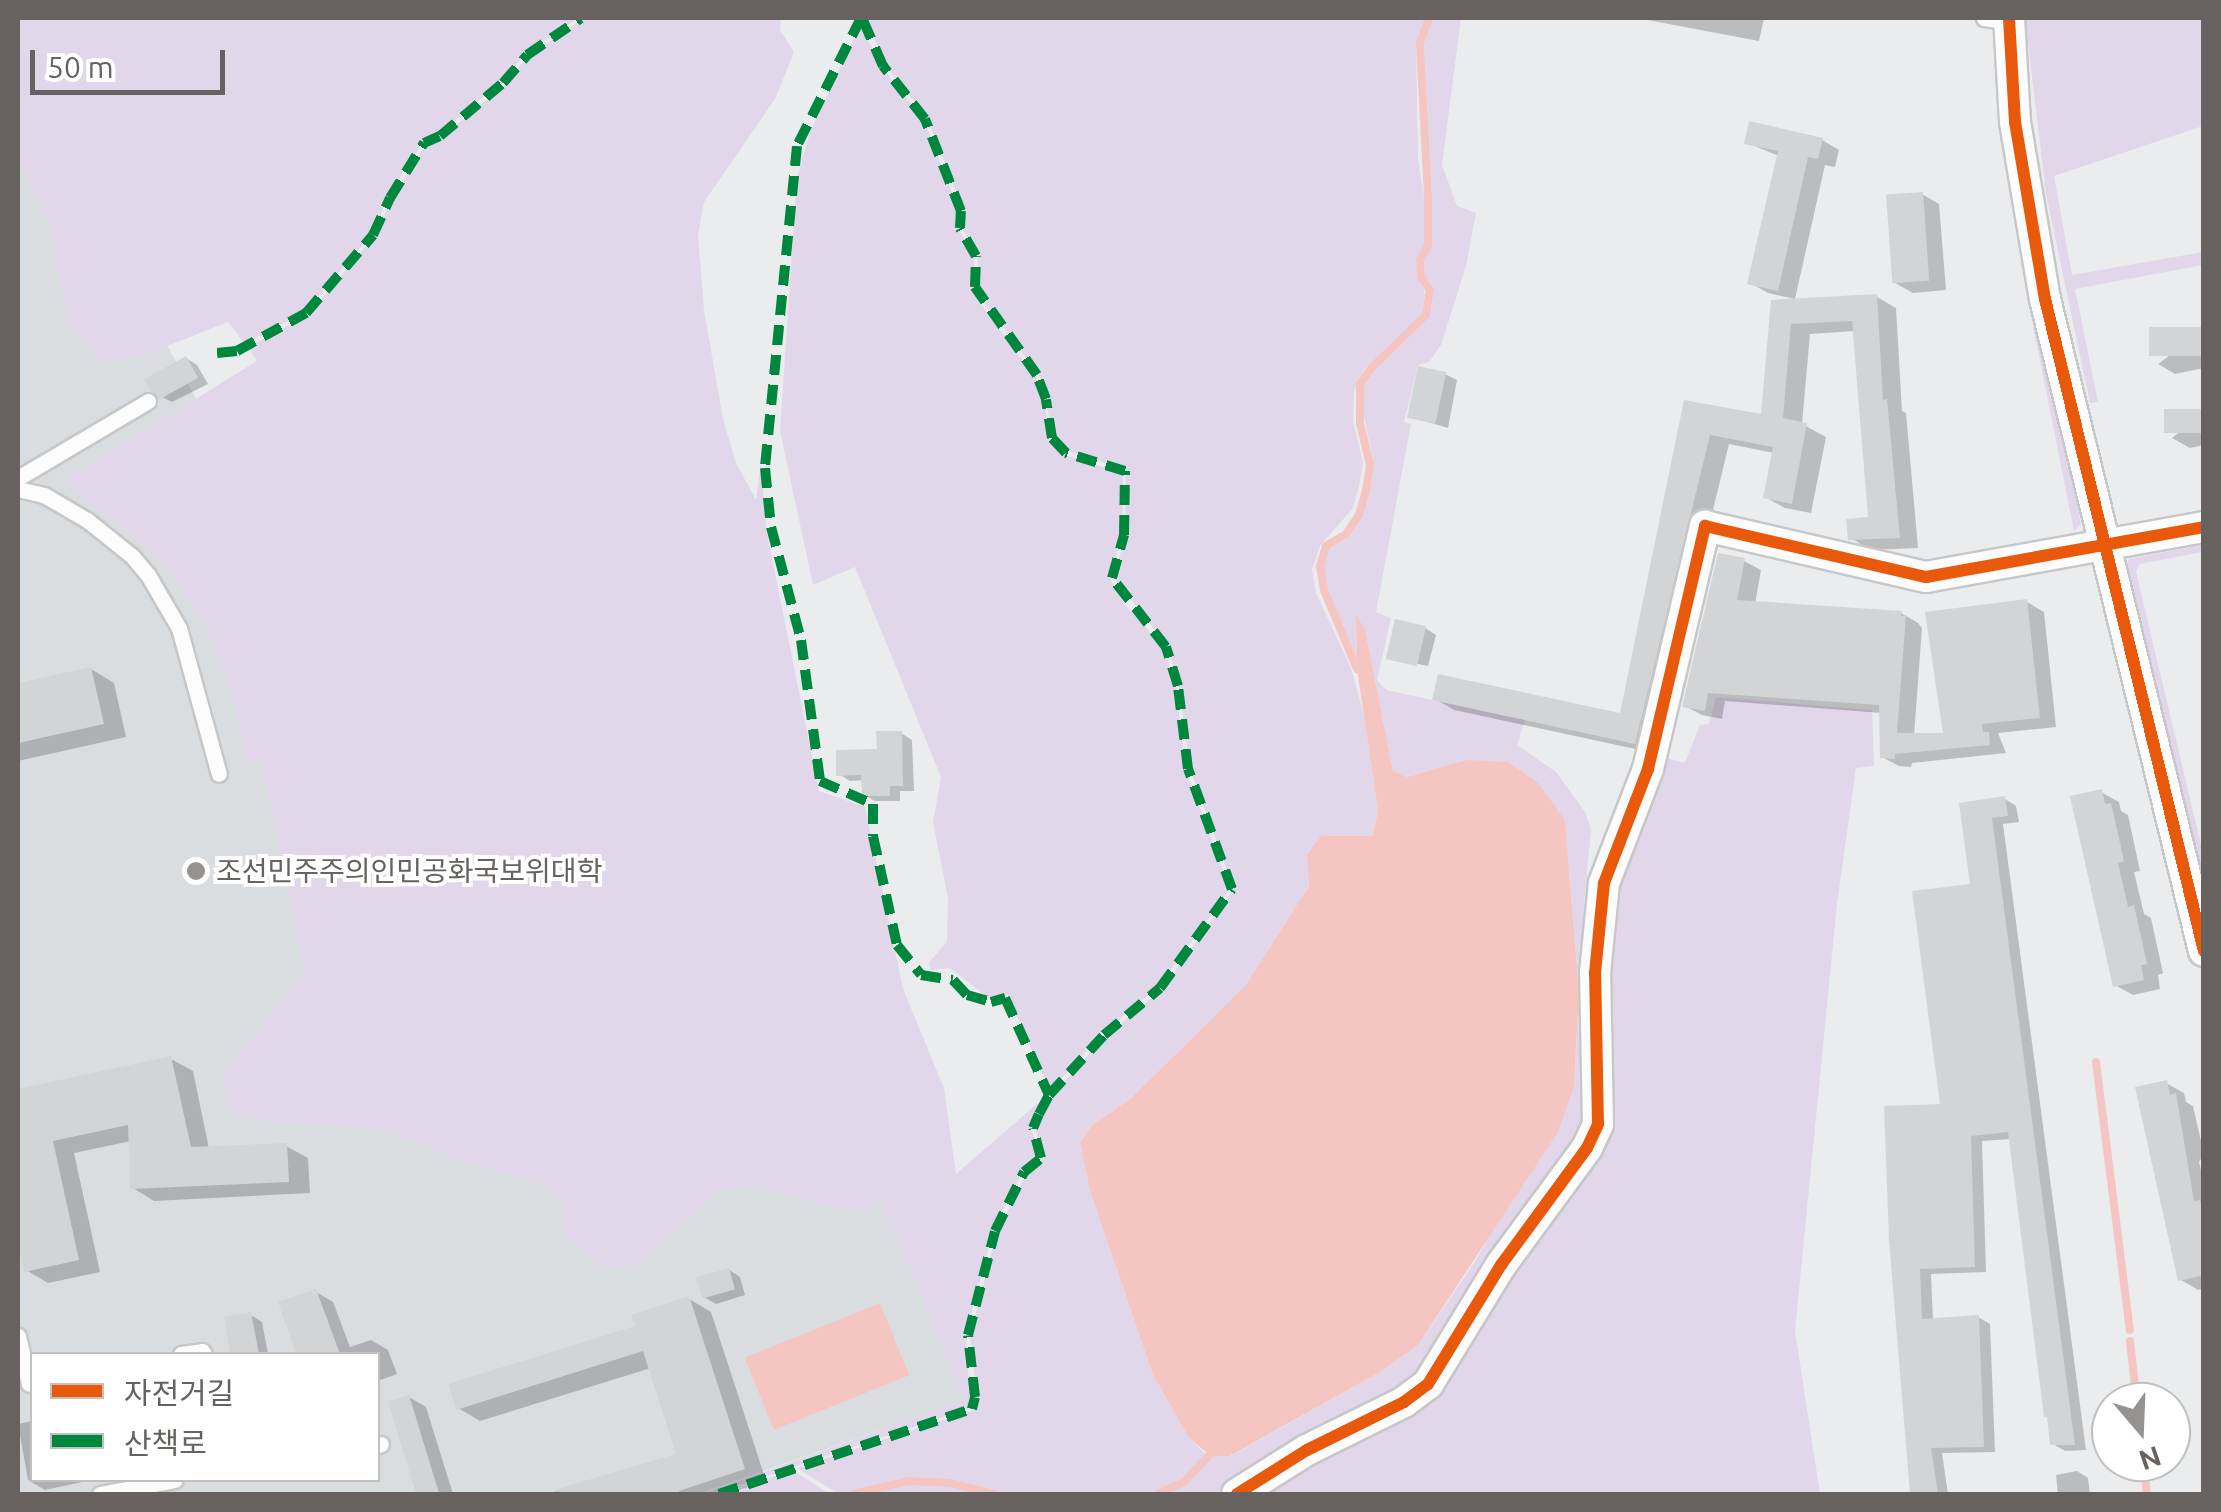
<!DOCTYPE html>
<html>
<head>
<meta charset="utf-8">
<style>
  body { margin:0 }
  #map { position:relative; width:2221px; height:1512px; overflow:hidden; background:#eaecee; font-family:Ubuntu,"Noto Sans KR",sans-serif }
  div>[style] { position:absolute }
  .education>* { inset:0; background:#dadde0 }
  .green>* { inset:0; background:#e2d7ea }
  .water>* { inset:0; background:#f5c6c1; transform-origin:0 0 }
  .shadow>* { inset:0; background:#0003 }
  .stream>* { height:8px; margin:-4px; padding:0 4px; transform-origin:4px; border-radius:4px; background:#f5c6c1 }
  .building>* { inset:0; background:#d3d4d5; transform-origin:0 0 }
  .roads { filter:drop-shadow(2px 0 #c8c7c8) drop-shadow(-2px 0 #c8c7c8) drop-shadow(0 2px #c8c7c8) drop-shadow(0 -2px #c8c7c8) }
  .service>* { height:15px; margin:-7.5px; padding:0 7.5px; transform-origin:7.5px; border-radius:7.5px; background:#fcfcfc }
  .minor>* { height:30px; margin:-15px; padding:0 15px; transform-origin:15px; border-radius:15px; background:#fcfcfc }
  .quiet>* { height:10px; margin-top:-5px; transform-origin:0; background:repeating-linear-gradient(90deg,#00873e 0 20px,transparent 0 30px) }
  .cycleway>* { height:12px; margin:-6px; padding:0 6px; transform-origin:6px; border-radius:6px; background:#e8590c }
  .dots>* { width:28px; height:28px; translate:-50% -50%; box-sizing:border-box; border:5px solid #fff; border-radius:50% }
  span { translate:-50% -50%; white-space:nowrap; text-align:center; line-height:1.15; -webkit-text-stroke:8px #fff; paint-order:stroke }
  .poi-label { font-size:28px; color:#67615f }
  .left { translate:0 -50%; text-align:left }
  .frame { position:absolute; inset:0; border:20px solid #67615f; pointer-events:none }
  .legend { position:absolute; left:30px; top:1352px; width:350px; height:130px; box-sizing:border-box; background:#fff; border:2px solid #c2c0bf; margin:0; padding:12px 18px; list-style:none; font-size:30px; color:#67615f }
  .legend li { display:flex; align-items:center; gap:20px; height:50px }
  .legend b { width:50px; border:2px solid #c2c0bf }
  .north { position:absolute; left:2091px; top:1382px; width:100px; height:100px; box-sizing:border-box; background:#fff; border:2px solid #c2c0bf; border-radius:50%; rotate:161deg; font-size:28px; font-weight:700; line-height:40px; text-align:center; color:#67615f }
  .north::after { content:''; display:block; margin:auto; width:35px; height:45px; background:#959291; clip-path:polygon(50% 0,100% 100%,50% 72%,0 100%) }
  .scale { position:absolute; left:30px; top:50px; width:195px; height:45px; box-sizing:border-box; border:5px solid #67615f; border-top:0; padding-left:12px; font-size:30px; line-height:35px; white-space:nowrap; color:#67615f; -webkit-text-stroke:8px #fff; paint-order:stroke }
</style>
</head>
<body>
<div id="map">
  <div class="education">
    <div style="clip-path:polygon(evenodd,18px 18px,45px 121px,320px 626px,881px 1201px,966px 1400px,698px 1494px,18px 1494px,18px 18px,32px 1354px,378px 1354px,378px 1480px,32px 1480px,32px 1354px)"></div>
  </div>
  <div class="green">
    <div style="clip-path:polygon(18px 18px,578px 18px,526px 53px,501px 82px,439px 134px,423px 142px,388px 197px,372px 234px,305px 312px,245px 344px,228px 322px,139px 357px,102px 361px,68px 325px,50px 226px,18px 158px)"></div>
    <div style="clip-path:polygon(584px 18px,781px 18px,780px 30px,794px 52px,775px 99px,704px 202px,698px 235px,704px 310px,723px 419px,736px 463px,756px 500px,761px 464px,766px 529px,819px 791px,865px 807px,903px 989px,944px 1088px,956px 1174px,1047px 1095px,1031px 1128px,1039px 1158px,1023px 1171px,993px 1230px,966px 1335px,970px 1408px,713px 1494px,702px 1494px,965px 1400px,881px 1201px,861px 1210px,820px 1205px,761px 1185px,719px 1191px,638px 1265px,604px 1268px,564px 1233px,564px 1204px,538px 1183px,477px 1166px,377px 1128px,257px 1121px,227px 1110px,224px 1072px,305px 972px,261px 762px,247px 764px,234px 697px,216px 645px,174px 574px,116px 521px,81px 497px,67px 479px,257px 361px,248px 347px,307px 315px,375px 236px,391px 199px,426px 144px,441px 138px,504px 85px,528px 56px)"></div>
    <div style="clip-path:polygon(866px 18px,1426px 18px,1416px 43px,1418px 158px,1424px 198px,1424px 245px,1418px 261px,1425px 295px,1422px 314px,1365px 368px,1354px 392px,1353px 421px,1363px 462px,1359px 487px,1353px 508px,1320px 546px,1312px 569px,1316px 593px,1351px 668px,1364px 715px,1378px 810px,1373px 837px,1339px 838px,1307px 855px,1309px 886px,1245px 986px,1130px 1099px,1092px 1125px,1080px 1143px,1090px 1191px,1153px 1375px,1189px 1438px,1207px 1455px,1183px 1481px,1154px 1494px,999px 1494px,950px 1481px,909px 1479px,839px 1494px,797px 1468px,974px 1410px,977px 1397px,970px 1335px,997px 1232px,1026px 1174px,1044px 1158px,1035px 1128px,1040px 1114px,1051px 1096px,1105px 1037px,1162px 989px,1234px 889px,1190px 769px,1179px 686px,1168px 646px,1114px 578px,1125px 536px,1126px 470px,1067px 451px,1054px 437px,1039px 375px,982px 300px,977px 255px,962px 228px,963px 210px,927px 118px,885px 65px)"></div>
    <div style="clip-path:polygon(1433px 18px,1461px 18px,1442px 165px,1457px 206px,1476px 213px,1466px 266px,1441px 345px,1429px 362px,1418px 365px,1404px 422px,1411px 424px,1376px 612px,1391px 618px,1377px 680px,1386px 690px,1525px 720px,1517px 745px,1556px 772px,1585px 812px,1591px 829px,1584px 904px,1590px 1120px,1410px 1387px,1241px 1482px,1211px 1494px,1164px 1494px,1185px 1484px,1212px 1457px,1231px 1456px,1380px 1372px,1418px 1345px,1476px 1260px,1574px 1086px,1579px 992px,1565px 820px,1466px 760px,1407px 777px,1393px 771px,1365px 629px,1356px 617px,1357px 658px,1327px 589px,1323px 566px,1329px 549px,1349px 537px,1362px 517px,1370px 492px,1374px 465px,1361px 402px,1364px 387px,1374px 370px,1430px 317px,1434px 289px,1425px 276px,1424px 260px,1431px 246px,1432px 197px,1424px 43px)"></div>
    <div style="clip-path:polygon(2025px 18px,2203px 18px,2203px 126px,2054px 176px,2072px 275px,2203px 252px,2203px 265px,2075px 289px,2098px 402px,2090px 403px,2046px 194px)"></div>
    <div style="clip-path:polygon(860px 25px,882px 67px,924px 120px,959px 211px,958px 228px,974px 257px,973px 288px,979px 302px,1035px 376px,1044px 399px,1050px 439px,1065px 455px,1123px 473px,1122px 535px,1110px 579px,1127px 607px,1164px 648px,1176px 686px,1186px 770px,1230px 889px,1159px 986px,1102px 1034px,1050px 1091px,1007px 994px,990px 999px,950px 968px,931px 970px,929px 962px,947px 942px,948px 898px,933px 822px,941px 777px,855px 567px,813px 585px,780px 431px,797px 178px,810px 132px)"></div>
    <div style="clip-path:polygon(2040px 309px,2081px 524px,2074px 531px,2030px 310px)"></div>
    <div style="clip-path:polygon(2203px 545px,2203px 552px,2139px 564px,2136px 572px,2203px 853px,2203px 890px,2126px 566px,2129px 559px)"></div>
    <div style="clip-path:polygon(1716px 697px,1872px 710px,1874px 766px,1856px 768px,1837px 904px,1795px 1331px,1820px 1494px,1244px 1494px,1402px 1408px,1594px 1147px,1603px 930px,1659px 772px,1666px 758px,1685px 763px,1700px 725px,1709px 724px)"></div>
    <div style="clip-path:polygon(792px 1470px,830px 1494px,725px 1494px)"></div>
    <div style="clip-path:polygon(908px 1482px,950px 1486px,984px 1494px,858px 1494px)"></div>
  </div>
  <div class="water">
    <div style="clip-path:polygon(1356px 615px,1365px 629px,1393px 771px,1407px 777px,1466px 760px,1508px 762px,1538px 783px,1565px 820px,1579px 992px,1574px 1086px,1558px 1132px,1418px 1345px,1380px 1372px,1230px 1456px,1212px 1457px,1189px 1438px,1153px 1375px,1090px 1191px,1080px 1143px,1092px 1125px,1130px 1099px,1245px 986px,1309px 886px,1307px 855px,1321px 836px,1373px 836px,1378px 810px,1357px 669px)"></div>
    <div style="left:880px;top:1303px;width:78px;height:146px;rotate:68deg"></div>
  </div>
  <div class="shadow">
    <div style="clip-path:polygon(1637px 18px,1764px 18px,1759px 41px)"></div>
    <div style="clip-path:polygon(1822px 140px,1839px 150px,1835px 167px,1825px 165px,1795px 299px,1768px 293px,1750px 283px,1779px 156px,1747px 143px)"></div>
    <div style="clip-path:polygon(1922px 194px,1939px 204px,1946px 290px,1913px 293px,1895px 283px)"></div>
    <div style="clip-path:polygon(1877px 297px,1896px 308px,1902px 411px,1906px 413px,1918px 548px,1870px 550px,1851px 538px,1871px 519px,1855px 331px,1810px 334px,1802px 424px,1826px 437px,1811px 513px,1785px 508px,1765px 497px,1774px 453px,1729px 444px,1654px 753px,1454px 710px,1435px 699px,1622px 716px,1686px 403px,1763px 417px,1773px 302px)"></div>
    <div style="clip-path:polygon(2204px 330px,2204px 368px,2175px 374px,2158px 364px)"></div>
    <div style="clip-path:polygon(186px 358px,197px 365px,208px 384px,172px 402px,160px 396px)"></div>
    <div style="clip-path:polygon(1445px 374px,1457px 380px,1448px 428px,1411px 417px)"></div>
    <div style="clip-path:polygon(2204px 412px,2204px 445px,2190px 448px,2172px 438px)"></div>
    <div style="clip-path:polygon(1744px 561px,1761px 570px,1755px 604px,1901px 613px,1918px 623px,1922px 628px,1914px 736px,1946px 735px,2027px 602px,2044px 612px,2056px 727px,1998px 733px,2006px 753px,1912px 763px,1911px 767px,1899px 766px,1882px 757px,1882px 713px,1725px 701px,1722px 719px,1702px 715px,1685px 706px)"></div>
    <div style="clip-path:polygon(1425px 628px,1436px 635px,1428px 666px,1388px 658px)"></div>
    <div style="clip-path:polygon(91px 669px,114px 683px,126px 737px,18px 761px,18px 686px)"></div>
    <div style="clip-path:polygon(901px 733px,912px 740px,914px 791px,900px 791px,900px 801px,875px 801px,864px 795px,864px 780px,850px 781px,839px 774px)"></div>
    <div style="clip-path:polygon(2101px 792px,2119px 802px,2121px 811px,2128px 815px,2140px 871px,2134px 872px,2144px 914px,2151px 918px,2163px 973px,2158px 975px,2160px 989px,2133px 995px,2115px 985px)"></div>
    <div style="clip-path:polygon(2005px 799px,2016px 806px,2019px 822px,2003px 824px,2086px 1450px,2065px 1451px,2053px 1444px,2011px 1139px,1982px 1141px,1986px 1272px,1931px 1274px,1933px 1321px,1978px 1317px,1990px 1324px,1995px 1452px,1942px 1453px,1948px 1494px,1913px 1494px,1887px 1108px,1943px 1106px,1973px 886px,1961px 805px)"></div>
    <div style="clip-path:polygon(171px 1059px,193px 1071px,209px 1149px,286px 1146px,308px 1158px,310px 1193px,154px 1201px,133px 1188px,131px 1141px,74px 1153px,100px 1272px,48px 1283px,26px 1270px,18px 1230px,18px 1092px)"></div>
    <div style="clip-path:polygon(2166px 1083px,2184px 1093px,2186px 1102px,2193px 1106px,2204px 1154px,2199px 1162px,2204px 1182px,2204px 1288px,2198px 1290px,2181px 1280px)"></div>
    <div style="clip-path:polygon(729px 1270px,740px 1277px,745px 1295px,716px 1304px,704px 1297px)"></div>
    <div style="clip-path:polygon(316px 1292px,333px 1302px,350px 1347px,371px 1340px,388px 1350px,397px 1374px,378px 1381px,378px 1354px,299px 1354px,281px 1304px)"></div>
    <div style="clip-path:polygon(689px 1299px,711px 1312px,766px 1481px,726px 1494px,547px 1494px,680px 1455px,651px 1368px,480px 1421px,458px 1408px,638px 1327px)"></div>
    <div style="clip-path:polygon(251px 1315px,262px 1322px,268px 1354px,233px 1354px,226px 1319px)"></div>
    <div style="clip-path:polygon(409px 1397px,426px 1407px,453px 1494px,419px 1494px,391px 1403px)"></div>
    <div style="clip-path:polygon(32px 1421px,32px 1480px,92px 1480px,45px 1490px,28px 1480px,18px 1424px)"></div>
    <div style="clip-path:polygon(2077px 1471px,2088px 1478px,2090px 1494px,2058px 1494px,2056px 1475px)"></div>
  </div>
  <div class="stream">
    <div style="left:1357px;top:669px;width:86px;rotate:-112.7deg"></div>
    <div style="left:1324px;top:590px;width:24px;rotate:-99deg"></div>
    <div style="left:1320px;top:566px;width:21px;rotate:-73deg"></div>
    <div style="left:1326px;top:546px;width:23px;rotate:-31deg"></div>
    <div style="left:1346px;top:534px;width:23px;rotate:-56deg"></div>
    <div style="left:1359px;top:515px;width:25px;rotate:-74deg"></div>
    <div style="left:1366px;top:491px;width:26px;rotate:-81deg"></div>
    <div style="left:1370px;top:465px;width:43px;rotate:-103.4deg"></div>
    <div style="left:1360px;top:423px;width:38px;rotate:-90deg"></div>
    <div style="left:1360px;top:385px;width:20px;rotate:-57deg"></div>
    <div style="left:1371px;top:368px;width:76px;rotate:-43.9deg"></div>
    <div style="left:1426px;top:315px;width:25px;rotate:-81deg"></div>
    <div style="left:1430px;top:290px;width:16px;rotate:-125deg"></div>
    <div style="left:1421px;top:277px;width:17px;rotate:-93deg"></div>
    <div style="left:1420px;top:260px;width:17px;rotate:-62deg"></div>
    <div style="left:1428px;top:245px;width:48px;rotate:-90deg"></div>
    <div style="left:1428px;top:197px;width:154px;rotate:-93deg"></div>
    <div style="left:1420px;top:43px;width:27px;rotate:-70deg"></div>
    <div style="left:2096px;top:1062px;width:270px;rotate:82.8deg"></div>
    <div style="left:2130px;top:1341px;width:61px;rotate:83.5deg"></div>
    <div style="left:2144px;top:1462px;width:32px;rotate:85deg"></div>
    <div style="left:853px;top:1494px;width:57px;rotate:-13.1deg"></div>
    <div style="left:909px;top:1481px;width:41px;rotate:2.8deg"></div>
    <div style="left:950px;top:1483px;width:44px;rotate:14.3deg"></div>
    <div style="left:1158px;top:1494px;width:29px;rotate:-25deg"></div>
    <div style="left:1184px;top:1482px;width:35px;rotate:-47deg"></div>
  </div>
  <div class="building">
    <div style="clip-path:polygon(1749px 121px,1823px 138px,1818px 159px,1808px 157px,1778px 291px,1747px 284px,1778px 151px,1744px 144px)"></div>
    <div style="left:1923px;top:192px;width:89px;height:37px;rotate:86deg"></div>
    <div style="clip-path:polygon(1877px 294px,1883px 400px,1887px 399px,1900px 538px,1848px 540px,1846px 519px,1868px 517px,1852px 321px,1791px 324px,1783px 418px,1807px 423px,1792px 504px,1763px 498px,1773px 447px,1710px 435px,1635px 744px,1432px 700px,1438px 674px,1620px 713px,1684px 400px,1761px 414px,1771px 300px)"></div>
    <div style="left:2204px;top:327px;width:29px;height:55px;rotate:90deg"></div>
    <div style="left:186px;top:356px;width:25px;height:48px;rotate:61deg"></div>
    <div style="left:1418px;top:366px;width:29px;height:53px;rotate:12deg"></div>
    <div style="left:2204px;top:409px;width:24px;height:40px;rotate:90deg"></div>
    <div style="clip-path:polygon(1718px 553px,1745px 558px,1737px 600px,1902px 611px,1901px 616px,1906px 615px,1897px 733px,1943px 733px,1925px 612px,2027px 599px,2040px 718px,1982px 724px,1983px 732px,1989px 732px,1990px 745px,1895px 754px,1895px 759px,1880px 758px,1879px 705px,1708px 693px,1705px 711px,1682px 707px)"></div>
    <div style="left:1395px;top:619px;width:32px;height:41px;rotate:13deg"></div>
    <div style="clip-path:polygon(91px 667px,104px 724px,18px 743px,18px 683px)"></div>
    <div style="clip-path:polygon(876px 731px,902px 731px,903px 786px,890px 786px,890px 796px,862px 796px,861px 775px,836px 776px,836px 750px,877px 749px)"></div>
    <div style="clip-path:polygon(2102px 789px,2105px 804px,2111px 803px,2124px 861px,2118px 863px,2128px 907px,2134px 905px,2147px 964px,2141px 965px,2144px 980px,2113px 987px,2070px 796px)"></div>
    <div style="clip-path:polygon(2005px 796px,2008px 816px,1992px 818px,2075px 1445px,2050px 1445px,2047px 1417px,2044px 1417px,2008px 1132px,1971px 1136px,1975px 1267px,1920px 1269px,1922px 1319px,1979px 1315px,1984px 1447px,1931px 1448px,1938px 1494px,1910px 1494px,1889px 1240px,1884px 1106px,1940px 1104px,1912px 891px,1970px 884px,1959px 803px)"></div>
    <div style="clip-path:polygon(171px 1056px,191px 1147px,287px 1143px,289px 1182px,130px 1189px,128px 1125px,53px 1141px,79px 1260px,24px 1272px,18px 1242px,18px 1089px)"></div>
    <div style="clip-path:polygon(2167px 1080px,2170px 1095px,2176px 1093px,2194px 1201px,2200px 1200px,2204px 1215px,2204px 1275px,2178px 1281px,2135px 1087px)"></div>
    <div style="left:729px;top:1268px;width:22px;height:34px;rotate:74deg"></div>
    <div style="clip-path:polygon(316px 1289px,340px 1354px,296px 1354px,278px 1302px)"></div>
    <div style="clip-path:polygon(689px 1296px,745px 1469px,679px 1491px,680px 1494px,558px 1494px,557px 1489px,676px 1454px,643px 1351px,456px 1410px,448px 1384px,635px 1326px,631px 1315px)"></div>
    <div style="clip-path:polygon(251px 1312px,259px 1354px,230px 1354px,224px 1317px)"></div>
    <div style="left:409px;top:1395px;width:103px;height:22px;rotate:73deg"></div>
  </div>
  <div class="roads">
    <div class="service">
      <div style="left:1984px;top:18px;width:25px;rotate:9deg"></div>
      <div style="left:18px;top:478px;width:151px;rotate:-30.6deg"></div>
      <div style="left:18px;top:489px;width:27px;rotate:13deg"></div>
      <div style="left:44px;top:495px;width:50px;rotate:30.2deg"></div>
      <div style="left:87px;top:520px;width:58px;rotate:38.7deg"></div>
      <div style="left:132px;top:556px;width:25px;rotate:50deg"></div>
      <div style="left:148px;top:575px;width:61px;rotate:59.7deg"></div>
      <div style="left:179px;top:628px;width:151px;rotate:74.7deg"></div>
      <div style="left:18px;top:1336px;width:49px;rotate:77.1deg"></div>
      <div style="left:181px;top:1354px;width:21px;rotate:-8deg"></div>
      <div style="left:202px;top:1351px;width:4px;rotate:56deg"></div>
      <div style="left:378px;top:1445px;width:3px;rotate:-18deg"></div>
      <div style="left:100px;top:1494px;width:76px;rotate:-10.6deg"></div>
    </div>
    <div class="minor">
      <div style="left:2009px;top:18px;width:104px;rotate:86.7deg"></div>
      <div style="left:2015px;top:122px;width:180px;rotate:80.4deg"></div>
      <div style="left:2045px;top:299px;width:671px;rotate:76.3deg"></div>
      <div style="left:1237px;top:1494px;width:83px;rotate:-32.2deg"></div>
      <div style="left:1307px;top:1450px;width:108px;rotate:-26.3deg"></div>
      <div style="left:1404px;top:1402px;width:30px;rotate:-37deg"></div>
      <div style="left:1428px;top:1384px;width:140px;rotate:-58.5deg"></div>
      <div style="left:1501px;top:1265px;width:145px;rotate:-53.7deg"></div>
      <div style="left:1587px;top:1148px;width:26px;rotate:-65deg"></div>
      <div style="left:1598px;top:1124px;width:151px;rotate:-91.1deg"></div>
      <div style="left:1595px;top:973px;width:90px;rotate:-84.3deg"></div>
      <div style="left:1604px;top:883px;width:122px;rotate:-68.9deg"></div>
      <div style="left:1648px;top:769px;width:250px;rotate:-76.8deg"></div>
      <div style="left:1705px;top:526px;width:227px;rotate:13deg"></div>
      <div style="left:1926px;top:577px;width:282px;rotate:-10.2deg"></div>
    </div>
  </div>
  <div class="quiet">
    <div style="left:861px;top:18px;width:143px;rotate:116.6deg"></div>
    <div style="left:797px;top:146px;width:324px;rotate:95.7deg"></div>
    <div style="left:765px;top:468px;width:59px;rotate:84.2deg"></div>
    <div style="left:771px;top:527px;width:117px;rotate:75.1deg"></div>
    <div style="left:801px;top:640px;width:142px;rotate:82.3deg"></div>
    <div style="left:820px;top:781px;width:58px;rotate:23.5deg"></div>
    <div style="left:873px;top:804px;width:32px;rotate:90deg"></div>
    <div style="left:873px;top:836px;width:112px;rotate:77.6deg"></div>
    <div style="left:897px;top:945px;width:38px;rotate:51deg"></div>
    <div style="left:921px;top:975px;width:32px;rotate:9deg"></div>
    <div style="left:953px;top:980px;width:21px;rotate:47deg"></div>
    <div style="left:967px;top:995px;width:25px;rotate:16deg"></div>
    <div style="left:991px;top:1002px;width:15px;rotate:-16deg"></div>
    <div style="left:1005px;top:998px;width:107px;rotate:65.6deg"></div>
    <div style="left:217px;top:353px;width:20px;rotate:-6deg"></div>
    <div style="left:237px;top:351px;width:79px;rotate:-28.8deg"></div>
    <div style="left:306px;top:313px;width:103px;rotate:-49.3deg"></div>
    <div style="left:373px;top:235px;width:41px;rotate:-65.3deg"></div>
    <div style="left:390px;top:198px;width:65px;rotate:-58.3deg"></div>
    <div style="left:424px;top:143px;width:17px;rotate:-24deg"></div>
    <div style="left:440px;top:136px;width:82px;rotate:-40.1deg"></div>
    <div style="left:503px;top:83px;width:37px;rotate:-49deg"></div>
    <div style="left:527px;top:55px;width:65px;rotate:-34.4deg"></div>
    <div style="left:719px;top:1494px;width:267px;rotate:-18.6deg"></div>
    <div style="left:972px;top:1409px;width:12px;rotate:-76deg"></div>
    <div style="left:975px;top:1397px;width:62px;rotate:-96.4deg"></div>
    <div style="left:968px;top:1335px;width:107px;rotate:-75.4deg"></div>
    <div style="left:995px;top:1231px;width:66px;rotate:-63.8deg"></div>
    <div style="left:1024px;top:1172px;width:22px;rotate:-39deg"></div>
    <div style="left:1041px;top:1158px;width:31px;rotate:-105deg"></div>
    <div style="left:1033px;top:1128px;width:15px;rotate:-67deg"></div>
    <div style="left:1039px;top:1114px;width:21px;rotate:-62deg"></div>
    <div style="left:1049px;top:1095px;width:81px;rotate:-47.5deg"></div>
    <div style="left:1104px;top:1035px;width:73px;rotate:-40deg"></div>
    <div style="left:1160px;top:988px;width:122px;rotate:-54deg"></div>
    <div style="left:1232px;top:889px;width:128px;rotate:-110.1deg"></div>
    <div style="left:1188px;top:769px;width:84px;rotate:-96.9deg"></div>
    <div style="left:1178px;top:686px;width:41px;rotate:-107.1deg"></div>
    <div style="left:1166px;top:647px;width:88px;rotate:-128deg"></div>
    <div style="left:1112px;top:578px;width:45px;rotate:-74.4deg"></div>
    <div style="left:1124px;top:535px;width:64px;rotate:-89.1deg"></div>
    <div style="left:1125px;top:471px;width:62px;rotate:-163deg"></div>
    <div style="left:1066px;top:453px;width:21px;rotate:-133deg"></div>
    <div style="left:1052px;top:438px;width:39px;rotate:-99deg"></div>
    <div style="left:1046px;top:399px;width:26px;rotate:-111deg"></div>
    <div style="left:1037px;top:375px;width:108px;rotate:-125.2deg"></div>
    <div style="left:975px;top:287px;width:31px;rotate:-88deg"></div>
    <div style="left:976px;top:256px;width:32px;rotate:-120deg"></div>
    <div style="left:960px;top:228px;width:17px;rotate:-87deg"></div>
    <div style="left:961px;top:211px;width:99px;rotate:-111.4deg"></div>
    <div style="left:925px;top:119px;width:68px;rotate:-128.4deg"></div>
    <div style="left:883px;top:66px;width:52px;rotate:-113.6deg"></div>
  </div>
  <div class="cycleway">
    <div style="left:2009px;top:18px;width:104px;rotate:86.7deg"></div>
    <div style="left:2015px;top:122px;width:180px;rotate:80.4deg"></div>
    <div style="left:2045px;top:299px;width:671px;rotate:76.3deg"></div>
    <div style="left:1237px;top:1494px;width:83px;rotate:-32.2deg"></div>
    <div style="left:1307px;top:1450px;width:108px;rotate:-26.3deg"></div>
    <div style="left:1404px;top:1402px;width:30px;rotate:-37deg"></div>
    <div style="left:1428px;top:1384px;width:140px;rotate:-58.5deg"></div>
    <div style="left:1501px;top:1265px;width:145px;rotate:-53.7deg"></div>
    <div style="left:1587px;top:1148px;width:26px;rotate:-65deg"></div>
    <div style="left:1598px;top:1124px;width:151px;rotate:-91.1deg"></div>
    <div style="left:1595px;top:973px;width:90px;rotate:-84.3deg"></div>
    <div style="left:1604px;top:883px;width:122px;rotate:-68.9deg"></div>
    <div style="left:1648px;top:769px;width:250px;rotate:-76.8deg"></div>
    <div style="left:1705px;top:526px;width:227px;rotate:13deg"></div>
    <div style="left:1926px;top:577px;width:282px;rotate:-10.2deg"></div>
  </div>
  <div class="dots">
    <div style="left:196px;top:871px;background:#959291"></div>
  </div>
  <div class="poi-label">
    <span class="left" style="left:216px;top:871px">조선민주주의인민공화국보위대학</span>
  </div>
  <div class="frame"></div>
  <ul class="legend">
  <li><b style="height:12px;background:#e8590c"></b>자전거길</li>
  <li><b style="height:12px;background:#00873e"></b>산책로</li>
  </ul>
  <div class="north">N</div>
  <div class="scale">50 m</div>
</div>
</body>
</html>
